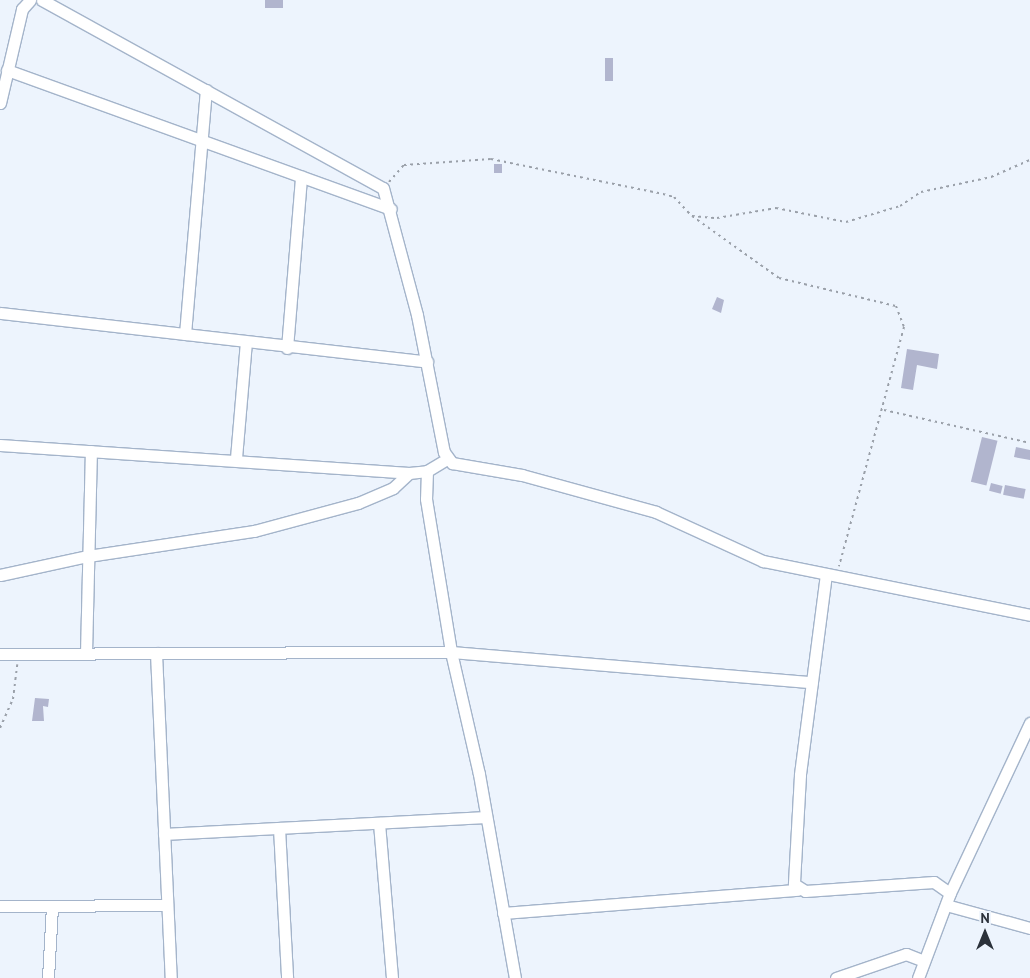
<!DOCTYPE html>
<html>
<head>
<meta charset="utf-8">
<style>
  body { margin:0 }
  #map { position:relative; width:1030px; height:978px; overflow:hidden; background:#edf4fd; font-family:"PT Sans",sans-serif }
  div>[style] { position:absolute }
  .building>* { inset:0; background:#b1b5ce; transform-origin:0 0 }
  .path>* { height:2px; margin-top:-1px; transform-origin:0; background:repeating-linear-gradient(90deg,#9aa0a9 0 2.5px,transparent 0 6.5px) }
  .roads { filter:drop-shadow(1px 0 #a4b4ca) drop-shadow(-1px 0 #a4b4ca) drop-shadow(0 1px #a4b4ca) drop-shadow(0 -1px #a4b4ca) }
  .minor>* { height:11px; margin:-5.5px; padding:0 5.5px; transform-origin:5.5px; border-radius:5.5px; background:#fff }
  span { translate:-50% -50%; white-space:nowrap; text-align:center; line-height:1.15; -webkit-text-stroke:5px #edf4fd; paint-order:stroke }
  .north { position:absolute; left:960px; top:908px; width:50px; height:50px; -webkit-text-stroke:4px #edf4fd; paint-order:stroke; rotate:0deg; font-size:14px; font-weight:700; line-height:20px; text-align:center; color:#2b313a }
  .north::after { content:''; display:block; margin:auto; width:18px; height:22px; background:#2b313a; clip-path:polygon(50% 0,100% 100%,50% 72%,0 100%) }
</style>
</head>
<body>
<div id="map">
  <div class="building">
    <div style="left:265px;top:0;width:18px;height:8px"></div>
    <div style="left:605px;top:58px;width:8px;height:23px"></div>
    <div style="left:494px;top:164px;width:8px;height:9px"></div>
    <div style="clip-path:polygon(717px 297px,724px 300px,721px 313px,712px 309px)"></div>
    <div style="clip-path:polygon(907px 349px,939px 354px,937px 369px,917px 365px,913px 390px,901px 388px)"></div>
    <div style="left:982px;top:437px;width:16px;height:46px;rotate:14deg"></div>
    <div style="clip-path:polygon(1016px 447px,1030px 450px,1030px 460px,1014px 457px)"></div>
    <div style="left:991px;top:483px;width:12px;height:8px;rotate:14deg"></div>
    <div style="left:1005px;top:485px;width:21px;height:10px;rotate:11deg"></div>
    <div style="clip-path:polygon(35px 698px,49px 699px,48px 707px,43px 706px,44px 721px,32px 721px)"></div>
  </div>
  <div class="path">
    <div style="left:389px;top:182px;width:23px;rotate:-49deg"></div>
    <div style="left:404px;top:165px;width:87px;rotate:-3.9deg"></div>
    <div style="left:491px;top:159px;width:176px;rotate:11.5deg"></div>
    <div style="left:663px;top:194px;width:11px;rotate:15deg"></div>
    <div style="left:674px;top:197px;width:26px;rotate:47deg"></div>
    <div style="left:692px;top:216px;width:107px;rotate:35.5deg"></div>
    <div style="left:779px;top:278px;width:120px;rotate:13.5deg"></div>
    <div style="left:896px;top:306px;width:22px;rotate:69deg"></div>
    <div style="left:904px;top:327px;width:248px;rotate:105.2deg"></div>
    <div style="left:692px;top:216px;width:25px;rotate:5deg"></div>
    <div style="left:717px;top:218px;width:60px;rotate:-9.6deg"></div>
    <div style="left:776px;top:208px;width:71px;rotate:11.3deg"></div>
    <div style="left:846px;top:222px;width:56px;rotate:-16.5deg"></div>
    <div style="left:900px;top:206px;width:25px;rotate:-34deg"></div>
    <div style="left:921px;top:192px;width:72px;rotate:-12.1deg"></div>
    <div style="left:991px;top:177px;width:43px;rotate:-23.6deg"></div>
    <div style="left:884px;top:410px;width:150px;rotate:12.7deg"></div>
    <div style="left:0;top:728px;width:32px;rotate:-66deg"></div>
    <div style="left:13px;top:699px;width:35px;rotate:-83deg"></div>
  </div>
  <div class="roads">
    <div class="minor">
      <div style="left:42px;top:0;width:389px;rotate:28.9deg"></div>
      <div style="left:383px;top:188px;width:131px;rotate:75deg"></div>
      <div style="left:417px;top:315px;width:140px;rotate:78.9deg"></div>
      <div style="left:444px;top:452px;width:14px;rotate:54deg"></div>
      <div style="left:452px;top:463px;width:71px;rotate:9.7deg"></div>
      <div style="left:522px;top:475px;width:139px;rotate:15.4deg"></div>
      <div style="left:656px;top:512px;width:118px;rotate:24.6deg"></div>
      <div style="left:763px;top:561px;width:272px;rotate:11.4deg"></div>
      <div style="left:7px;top:70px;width:408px;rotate:19.9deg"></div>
      <div style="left:0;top:103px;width:97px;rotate:-76.8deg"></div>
      <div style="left:22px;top:9px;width:12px;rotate:-48deg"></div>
      <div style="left:0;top:313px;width:430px;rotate:6.5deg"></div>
      <div style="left:185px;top:334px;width:245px;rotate:-85.1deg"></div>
      <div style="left:287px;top:348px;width:172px;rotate:-85.3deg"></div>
      <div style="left:0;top:445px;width:410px;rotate:3.9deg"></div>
      <div style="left:409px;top:473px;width:18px;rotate:-6deg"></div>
      <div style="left:427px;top:471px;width:23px;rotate:-31deg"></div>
      <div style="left:236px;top:458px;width:116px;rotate:-85.1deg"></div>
      <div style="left:427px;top:471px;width:28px;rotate:92deg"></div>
      <div style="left:426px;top:499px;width:155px;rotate:80.7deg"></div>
      <div style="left:451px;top:652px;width:125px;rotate:77.1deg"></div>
      <div style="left:479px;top:774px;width:207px;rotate:80deg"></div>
      <div style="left:826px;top:574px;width:203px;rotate:97.4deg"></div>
      <div style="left:800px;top:775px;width:109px;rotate:93.2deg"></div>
      <div style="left:794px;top:884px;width:13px;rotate:32deg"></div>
      <div style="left:805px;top:891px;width:129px;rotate:-4deg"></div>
      <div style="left:934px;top:882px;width:19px;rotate:35deg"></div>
      <div style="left:0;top:575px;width:90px;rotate:-12.2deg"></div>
      <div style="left:88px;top:556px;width:168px;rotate:-8.6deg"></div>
      <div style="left:254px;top:531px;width:108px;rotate:-15.1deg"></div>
      <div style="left:358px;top:503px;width:38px;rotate:-23deg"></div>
      <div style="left:393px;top:488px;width:22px;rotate:-43deg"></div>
      <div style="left:86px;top:653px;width:202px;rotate:-88.6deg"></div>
      <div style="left:156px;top:653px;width:325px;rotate:87.4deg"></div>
      <div style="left:0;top:654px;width:451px;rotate:-0.3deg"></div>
      <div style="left:451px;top:652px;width:362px;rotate:4.8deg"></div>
      <div style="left:379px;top:823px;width:156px;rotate:85.2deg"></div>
      <div style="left:279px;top:828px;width:150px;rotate:86.9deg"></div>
      <div style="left:164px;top:834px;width:322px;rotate:-3deg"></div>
      <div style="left:946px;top:905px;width:87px;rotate:15.3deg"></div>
      <div style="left:0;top:906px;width:167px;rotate:-0.3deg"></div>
      <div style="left:503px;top:913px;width:296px;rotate:-4.5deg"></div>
      <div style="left:48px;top:978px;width:72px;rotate:-86.8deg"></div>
      <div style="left:836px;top:978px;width:74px;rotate:-18.9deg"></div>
      <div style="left:906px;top:954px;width:19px;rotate:21deg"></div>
      <div style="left:918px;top:978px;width:91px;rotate:-69.4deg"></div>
      <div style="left:950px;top:893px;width:188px;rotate:-64.8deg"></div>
    </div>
  </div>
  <div class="north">N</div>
</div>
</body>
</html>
